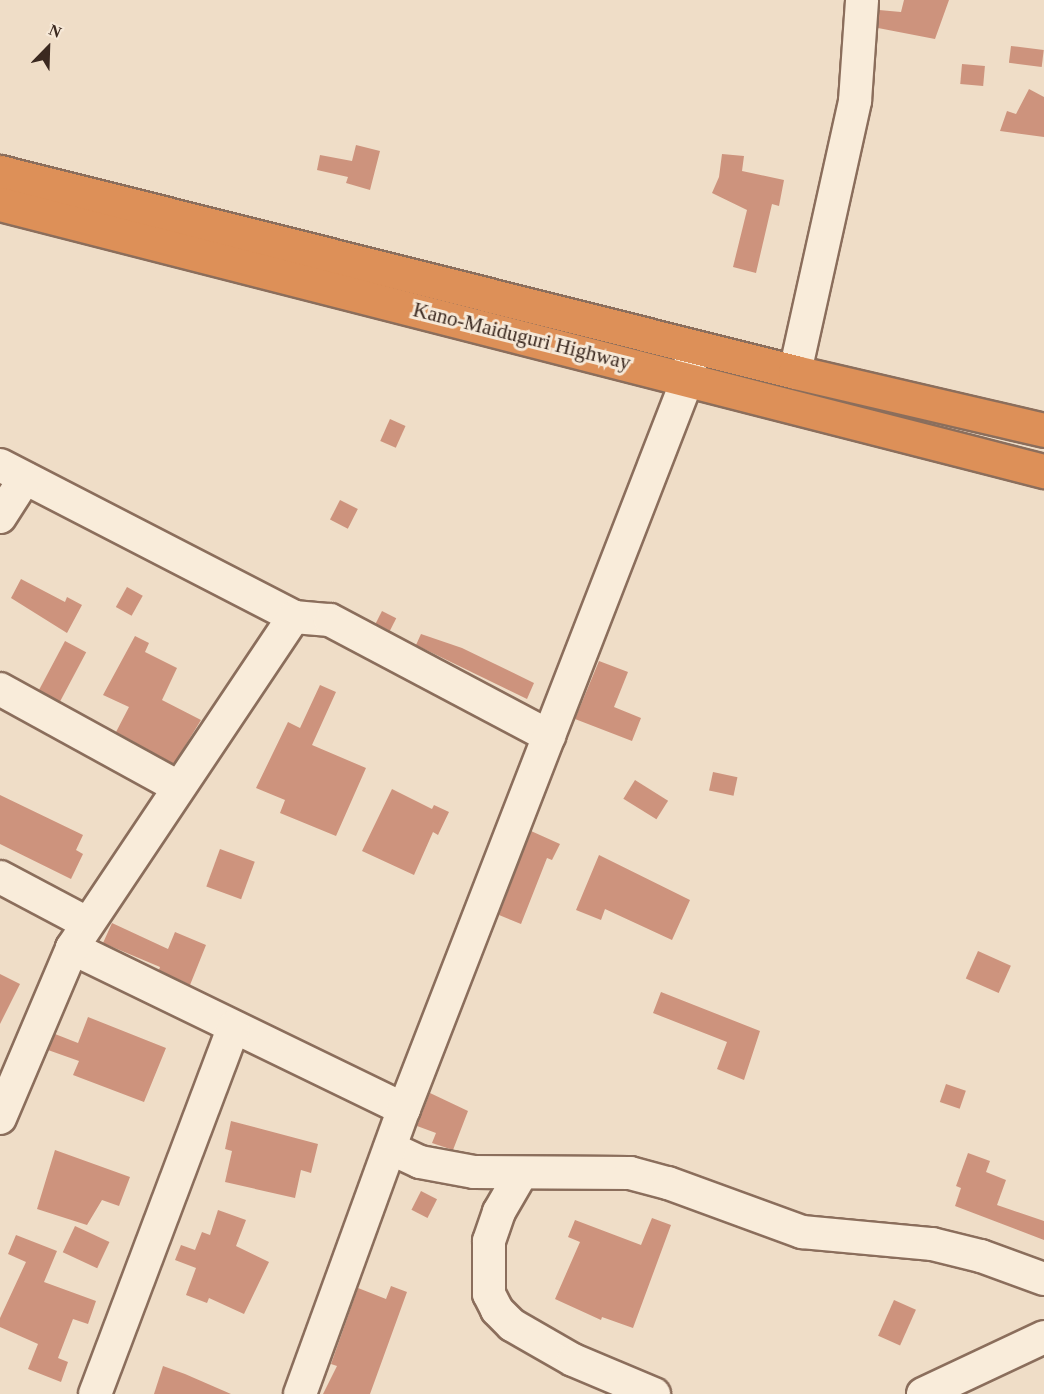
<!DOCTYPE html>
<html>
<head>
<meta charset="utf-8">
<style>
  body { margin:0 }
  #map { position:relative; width:1044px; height:1394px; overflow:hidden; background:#efddc7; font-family:"Times New Roman",serif }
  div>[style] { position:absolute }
  .building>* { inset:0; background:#cd937d; transform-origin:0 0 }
  .roads { filter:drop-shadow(2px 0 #8b6e5c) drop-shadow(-2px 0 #8b6e5c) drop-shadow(0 2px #8b6e5c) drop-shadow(0 -2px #8b6e5c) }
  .minor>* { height:32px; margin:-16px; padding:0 16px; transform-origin:16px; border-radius:16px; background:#f9ecda }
  .highway>* { height:33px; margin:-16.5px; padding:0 16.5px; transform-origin:16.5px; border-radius:16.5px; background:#dd9058 }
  span { translate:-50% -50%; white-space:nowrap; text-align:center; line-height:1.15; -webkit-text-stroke:6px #f6e8d7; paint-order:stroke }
  .street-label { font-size:21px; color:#3b2920 }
  .north { position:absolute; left:18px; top:18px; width:60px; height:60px; -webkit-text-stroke:4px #f6e8d7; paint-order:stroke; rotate:23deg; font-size:16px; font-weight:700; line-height:24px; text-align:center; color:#3b2920 }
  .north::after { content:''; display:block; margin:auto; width:21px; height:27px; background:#3b2920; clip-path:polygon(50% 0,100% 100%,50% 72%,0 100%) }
</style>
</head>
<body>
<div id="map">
  <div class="building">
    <div style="clip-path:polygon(904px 0,949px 0,935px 39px,878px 28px,879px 10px,901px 12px)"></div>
    <div style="left:1011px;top:46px;width:33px;height:17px;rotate:7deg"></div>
    <div style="left:962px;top:64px;width:23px;height:20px;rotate:5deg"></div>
    <div style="clip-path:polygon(1029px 89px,1044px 97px,1044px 137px,1000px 131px,1007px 111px,1016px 114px)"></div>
    <div style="clip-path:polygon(356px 145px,380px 151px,370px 190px,346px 183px,348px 177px,317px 170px,320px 155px,352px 161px)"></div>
    <div style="clip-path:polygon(722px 154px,744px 156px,742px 171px,784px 180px,779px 206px,772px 204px,756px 273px,733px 267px,747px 210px,712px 193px,719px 177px)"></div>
    <div style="left:390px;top:419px;width:17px;height:24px;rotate:24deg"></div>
    <div style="left:340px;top:500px;width:20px;height:22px;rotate:27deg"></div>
    <div style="clip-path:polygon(21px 579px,65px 602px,67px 597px,82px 605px,67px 633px,11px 598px)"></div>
    <div style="left:127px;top:587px;width:18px;height:23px;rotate:29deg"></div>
    <div style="left:382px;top:611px;width:16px;height:14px;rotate:27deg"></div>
    <div style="clip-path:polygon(421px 634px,462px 648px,534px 683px,527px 699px,416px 645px)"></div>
    <div style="clip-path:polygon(135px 636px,149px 643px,145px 652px,177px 668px,162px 700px,201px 720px,174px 764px,116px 732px,129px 707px,103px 695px)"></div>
    <div style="left:65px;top:641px;width:24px;height:56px;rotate:28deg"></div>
    <div style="clip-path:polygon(599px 661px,628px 672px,614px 707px,641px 718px,632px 741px,575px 719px)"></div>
    <div style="clip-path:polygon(320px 685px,336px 692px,312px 745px,366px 768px,336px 836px,280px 813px,285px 800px,256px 788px,288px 722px,300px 728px)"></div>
    <div style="left:713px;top:772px;width:25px;height:19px;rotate:12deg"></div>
    <div style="left:635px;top:780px;width:39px;height:22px;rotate:32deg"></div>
    <div style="clip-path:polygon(392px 789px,432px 809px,434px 805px,449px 812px,438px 835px,433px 832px,414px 875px,362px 851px)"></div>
    <div style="clip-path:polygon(0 795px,83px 835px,76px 850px,83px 854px,71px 879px,0 844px)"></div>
    <div style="clip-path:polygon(531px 831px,560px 844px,552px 860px,547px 858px,521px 924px,499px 915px)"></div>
    <div style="left:220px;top:849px;width:37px;height:40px;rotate:20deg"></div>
    <div style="clip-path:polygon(599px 855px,690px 900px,672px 940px,605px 909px,601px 920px,576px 910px)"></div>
    <div style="clip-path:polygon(112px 923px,168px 949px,175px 932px,206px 945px,190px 985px,159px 970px,160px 967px,103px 943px)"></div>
    <div style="left:978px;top:951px;width:36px;height:30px;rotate:24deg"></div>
    <div style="clip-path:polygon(0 974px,20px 984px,0 1024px)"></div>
    <div style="clip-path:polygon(661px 992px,760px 1031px,744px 1080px,717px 1069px,727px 1042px,653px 1013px)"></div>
    <div style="clip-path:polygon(88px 1017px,166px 1048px,144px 1102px,73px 1075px,79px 1061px,48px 1050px,55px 1034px,78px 1043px)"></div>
    <div style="left:946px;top:1084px;width:21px;height:19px;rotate:19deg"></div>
    <div style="clip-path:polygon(430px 1093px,468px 1111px,453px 1150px,432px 1143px,436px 1133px,417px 1126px)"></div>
    <div style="clip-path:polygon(231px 1121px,318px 1144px,311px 1173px,301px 1170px,295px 1198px,225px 1182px,232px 1151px,225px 1149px)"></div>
    <div style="clip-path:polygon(55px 1150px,130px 1177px,119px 1206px,102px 1200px,87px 1225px,37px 1209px)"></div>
    <div style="clip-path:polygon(968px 1153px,990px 1161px,986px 1172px,1006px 1180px,997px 1205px,1044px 1221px,1044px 1240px,955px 1206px,961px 1188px,956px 1186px)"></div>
    <div style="left:421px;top:1191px;width:18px;height:21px;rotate:27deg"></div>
    <div style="clip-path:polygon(218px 1210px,246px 1220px,236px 1246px,269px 1262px,244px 1314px,209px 1298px,207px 1303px,186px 1295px,196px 1268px,175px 1260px,181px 1245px,195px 1250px,202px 1232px,210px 1235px)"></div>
    <div style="clip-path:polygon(652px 1218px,671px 1225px,633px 1328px,602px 1317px,601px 1320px,555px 1299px,580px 1242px,568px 1237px,575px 1220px,641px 1245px)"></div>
    <div style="left:75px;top:1226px;width:38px;height:29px;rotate:25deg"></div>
    <div style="clip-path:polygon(16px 1235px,57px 1251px,44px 1282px,96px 1301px,88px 1324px,73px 1319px,58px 1358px,68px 1362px,61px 1382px,28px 1369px,38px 1344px,0 1327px,0 1318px,26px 1262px,8px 1254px)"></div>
    <div style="clip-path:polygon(391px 1286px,407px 1292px,370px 1394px,323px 1394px,337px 1366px,331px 1364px,358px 1288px,386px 1299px)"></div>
    <div style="left:894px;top:1300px;width:24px;height:39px;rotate:24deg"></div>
    <div style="clip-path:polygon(163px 1366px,185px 1374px,231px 1394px,154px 1394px)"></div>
  </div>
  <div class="roads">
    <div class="minor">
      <div style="left:795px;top:372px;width:278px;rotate:-77.5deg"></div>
      <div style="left:855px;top:101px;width:101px;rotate:-86deg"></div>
      <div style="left:0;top:465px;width:331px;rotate:27.3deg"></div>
      <div style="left:0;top:517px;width:46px;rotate:-57.3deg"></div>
      <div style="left:0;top:689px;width:203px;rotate:28.8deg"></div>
      <div style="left:0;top:877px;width:98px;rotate:27.9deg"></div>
      <div style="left:72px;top:948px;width:369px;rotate:25.9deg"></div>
      <div style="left:0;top:1118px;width:185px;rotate:-67deg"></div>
      <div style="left:72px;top:948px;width:399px;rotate:-56.2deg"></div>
      <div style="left:294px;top:617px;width:36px;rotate:5deg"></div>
      <div style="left:330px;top:620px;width:248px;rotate:27.9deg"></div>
      <div style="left:390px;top:1148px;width:33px;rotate:25deg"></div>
      <div style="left:420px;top:1162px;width:55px;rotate:10.5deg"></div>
      <div style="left:474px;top:1172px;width:156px;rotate:0.4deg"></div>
      <div style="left:630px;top:1173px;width:39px;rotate:15deg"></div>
      <div style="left:668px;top:1183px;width:143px;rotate:20.1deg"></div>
      <div style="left:802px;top:1232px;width:131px;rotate:5.3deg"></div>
      <div style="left:932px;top:1244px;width:50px;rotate:13.8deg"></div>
      <div style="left:981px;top:1256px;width:67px;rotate:20.1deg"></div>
      <div style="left:521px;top:1174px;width:44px;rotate:120.1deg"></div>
      <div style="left:499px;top:1212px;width:31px;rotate:109deg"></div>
      <div style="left:489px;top:1241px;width:53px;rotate:90deg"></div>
      <div style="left:489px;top:1294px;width:18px;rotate:63deg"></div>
      <div style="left:497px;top:1310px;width:21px;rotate:45deg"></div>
      <div style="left:512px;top:1325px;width:70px;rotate:29.8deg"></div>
      <div style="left:573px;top:1360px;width:88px;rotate:22.8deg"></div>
      <div style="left:95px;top:1394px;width:392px;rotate:-69.3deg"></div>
      <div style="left:300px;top:1394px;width:303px;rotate:-70deg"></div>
      <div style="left:404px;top:1109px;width:784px;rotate:-68.77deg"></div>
      <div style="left:688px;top:378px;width:24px;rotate:-81deg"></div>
      <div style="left:923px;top:1394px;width:134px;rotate:-25.2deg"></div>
    </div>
    <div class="highway">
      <div style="left:0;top:172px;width:820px;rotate:14.12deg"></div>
      <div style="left:795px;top:372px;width:256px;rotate:13.1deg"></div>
      <div style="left:0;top:204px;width:1078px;rotate:14.35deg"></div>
    </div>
  </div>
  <div class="street-label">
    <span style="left:522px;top:336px;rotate:14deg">Kano-Maiduguri Highway</span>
  </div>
  <div class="north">N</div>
</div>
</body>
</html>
